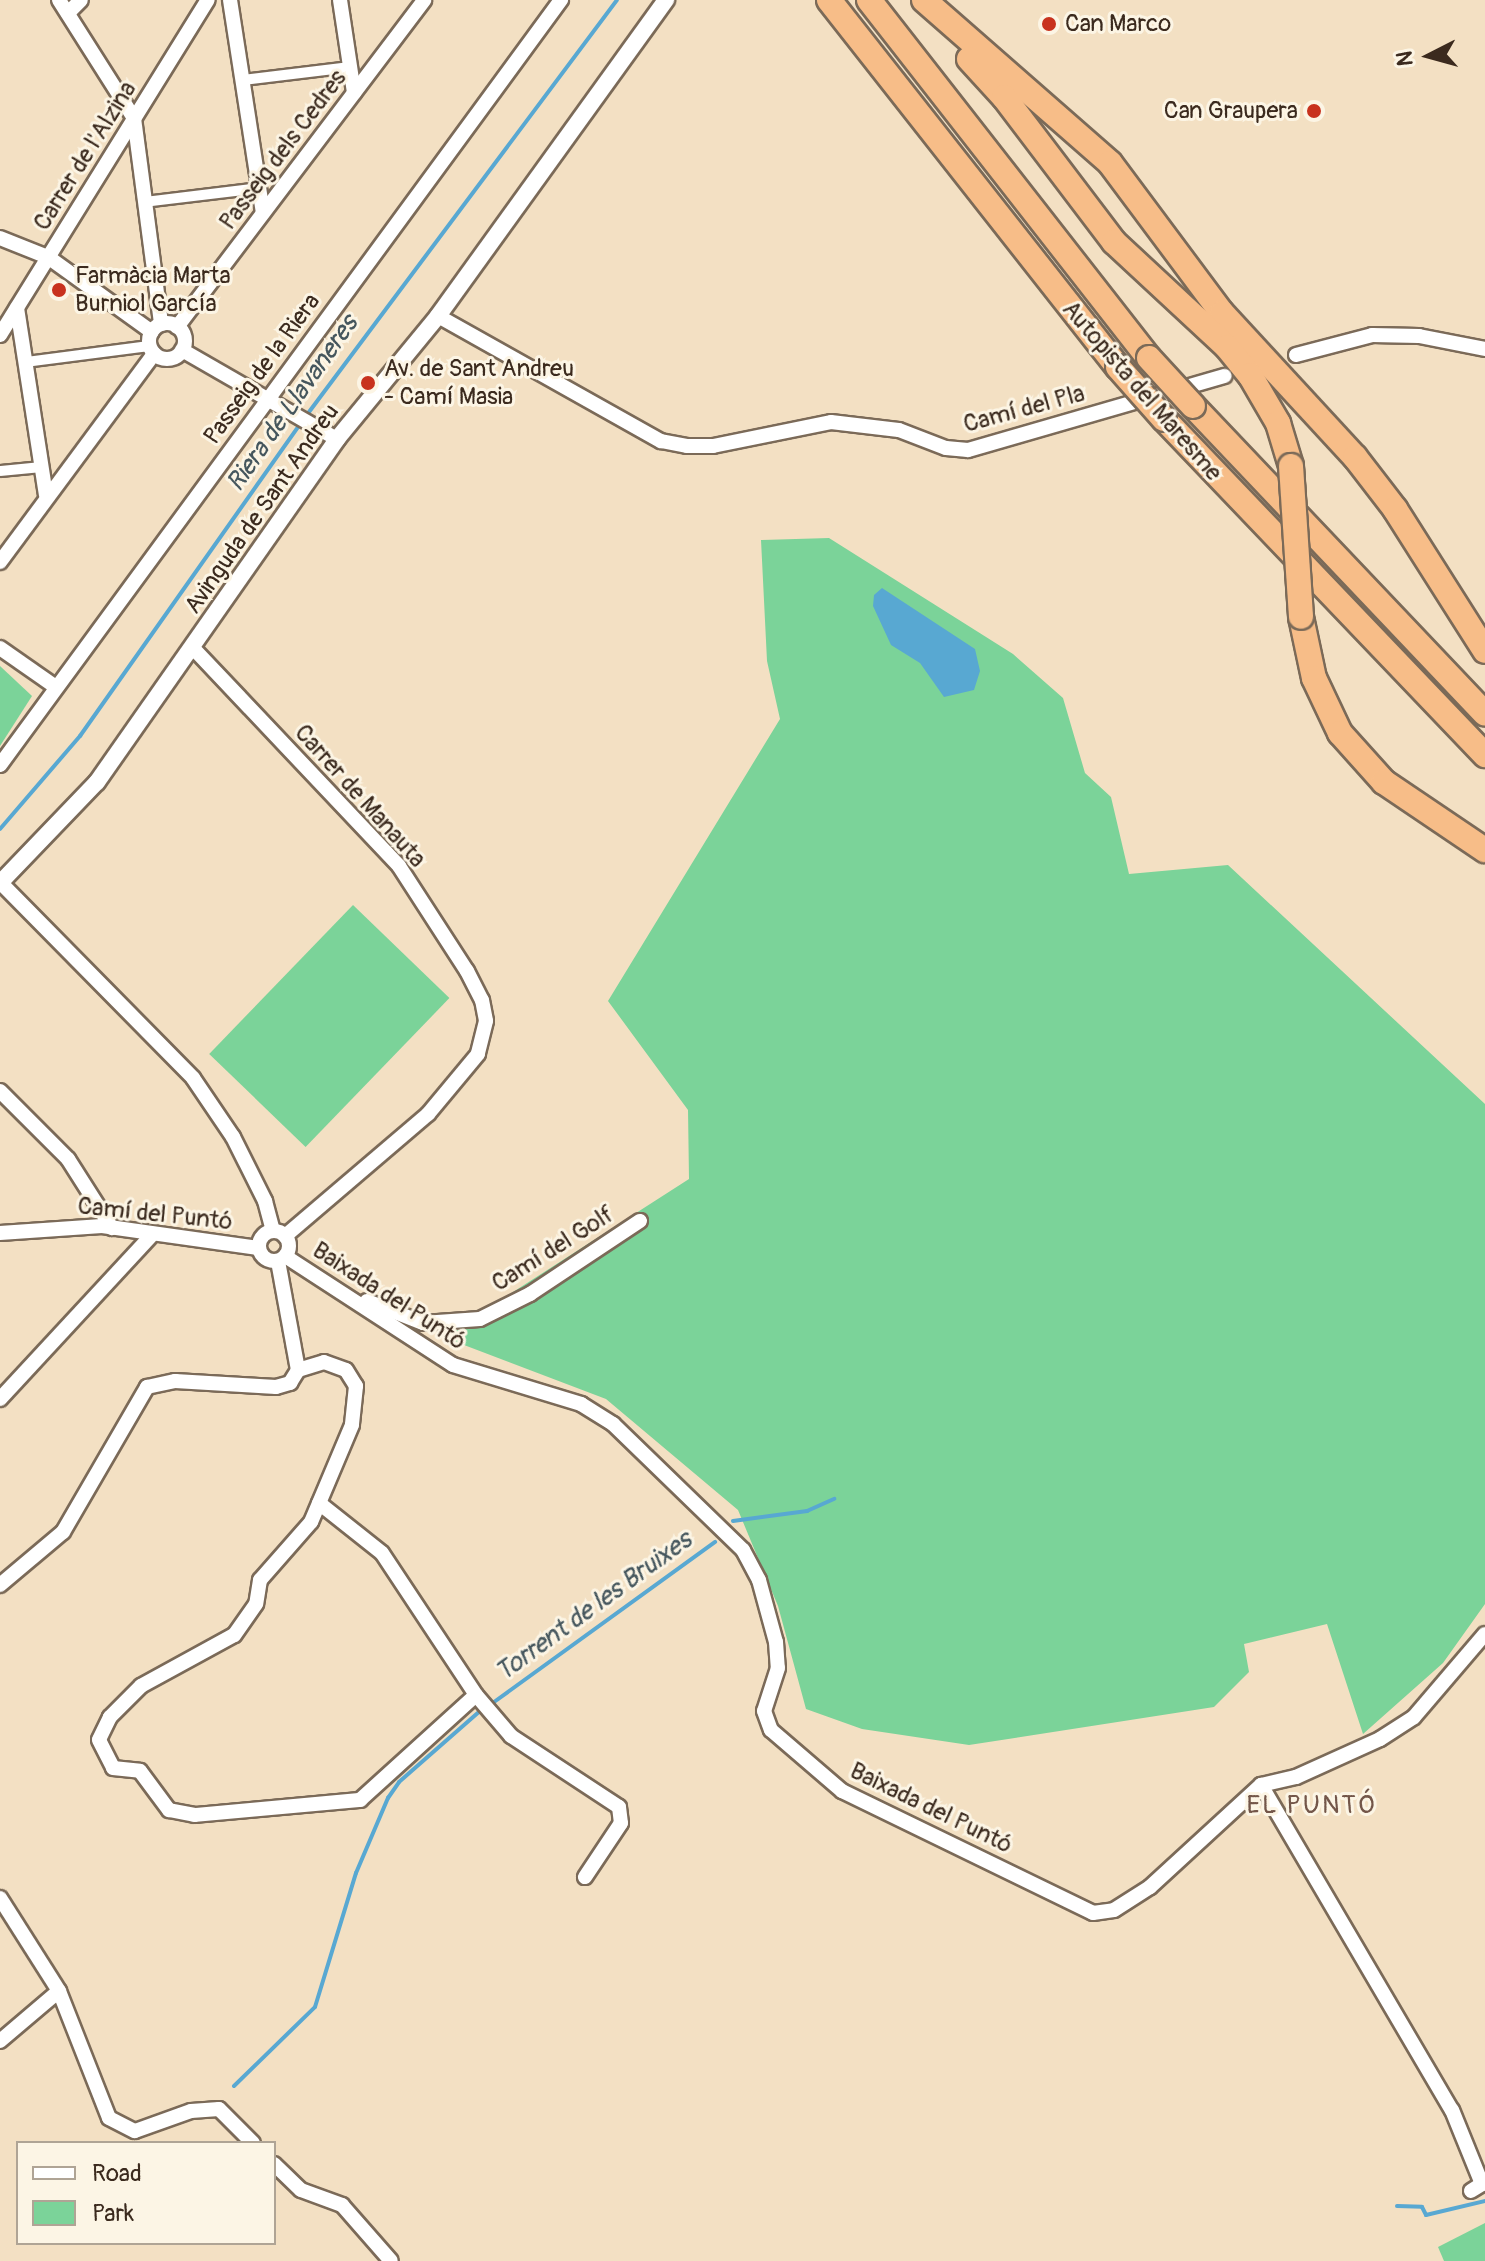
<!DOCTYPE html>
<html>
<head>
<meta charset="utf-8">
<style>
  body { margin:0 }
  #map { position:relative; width:1485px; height:2261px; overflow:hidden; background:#f3e0c3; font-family:Pangolin,sans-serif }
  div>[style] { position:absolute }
  .green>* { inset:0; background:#7bd399; transform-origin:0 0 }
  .water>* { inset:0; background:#58a8d2 }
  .stream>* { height:4px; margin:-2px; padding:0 2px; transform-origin:2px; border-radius:2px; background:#58a8d2 }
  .roads { filter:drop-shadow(2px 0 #7b6a58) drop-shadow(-2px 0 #7b6a58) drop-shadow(0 2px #7b6a58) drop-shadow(0 -2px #7b6a58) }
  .pedestrian>* { height:10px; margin:-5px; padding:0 5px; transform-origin:5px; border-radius:5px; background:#fff }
  .minor>* { height:14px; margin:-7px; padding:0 7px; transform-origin:7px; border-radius:7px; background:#fff }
  .minor>.ring { margin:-7px; padding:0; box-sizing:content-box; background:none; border:14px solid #fff; border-radius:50% }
  .tertiary>* { height:16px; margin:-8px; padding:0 8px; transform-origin:8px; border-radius:8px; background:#fff }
  .motorway>* { height:24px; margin:-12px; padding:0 12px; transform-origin:12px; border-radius:12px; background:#f7bd88 }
  .bridges { filter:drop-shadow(2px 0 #7b6a58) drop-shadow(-2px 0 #7b6a58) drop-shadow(0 2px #7b6a58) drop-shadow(0 -2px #7b6a58) }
  .motorway-bridge>* { height:24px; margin:-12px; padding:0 12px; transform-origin:12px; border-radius:12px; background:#f7bd88 }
  .dots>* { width:22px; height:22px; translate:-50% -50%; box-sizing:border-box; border:4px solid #fcf5e5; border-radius:50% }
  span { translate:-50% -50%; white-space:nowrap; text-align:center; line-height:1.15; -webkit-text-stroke:6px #fcf5e5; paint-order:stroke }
  .poi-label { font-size:24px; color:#3b2a1e }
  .left { translate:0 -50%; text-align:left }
  .right { translate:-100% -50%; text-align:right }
  .street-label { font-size:24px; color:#3b2a1e }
  .water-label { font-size:26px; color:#45565d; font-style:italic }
  .neighbourhood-label { font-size:26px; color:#735649; letter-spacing:2px }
  .legend { position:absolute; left:16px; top:2141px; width:260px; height:104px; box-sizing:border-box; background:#fcf5e5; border:2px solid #afa495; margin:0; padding:10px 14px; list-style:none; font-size:24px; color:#3b2a1e }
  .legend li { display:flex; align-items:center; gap:16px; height:40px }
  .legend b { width:40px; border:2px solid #afa495 }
  .north { position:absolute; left:1389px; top:16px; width:80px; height:80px; -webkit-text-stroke:6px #fcf5e5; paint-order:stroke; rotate:264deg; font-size:22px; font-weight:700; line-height:32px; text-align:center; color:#3b2a1e }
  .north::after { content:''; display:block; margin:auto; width:28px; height:36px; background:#3b2a1e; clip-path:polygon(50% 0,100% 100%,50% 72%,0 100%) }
</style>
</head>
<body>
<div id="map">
  <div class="green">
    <div style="clip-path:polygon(829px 538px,1013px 654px,1063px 698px,1085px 773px,1111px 797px,1129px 874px,1228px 865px,1485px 1104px,1485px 1604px,1443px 1663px,1363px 1734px,1327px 1624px,1244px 1644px,1249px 1672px,1214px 1707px,969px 1745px,862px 1729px,806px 1709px,778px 1606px,738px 1510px,606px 1399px,443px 1337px,689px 1179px,688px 1110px,608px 1001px,780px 719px,767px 661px,761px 540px)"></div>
    <div style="clip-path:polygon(0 666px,32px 696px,0 746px)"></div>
    <div style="left:353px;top:905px;width:134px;height:207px;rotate:44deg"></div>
    <div style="clip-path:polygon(1485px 2223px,1485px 2261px,1444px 2261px,1438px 2247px)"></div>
  </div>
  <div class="water">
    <div style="clip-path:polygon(882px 588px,975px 649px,980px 671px,974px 690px,944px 697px,920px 663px,891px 645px,873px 606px,874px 595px)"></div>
  </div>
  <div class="stream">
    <div style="left:306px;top:416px;width:519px;rotate:-53.22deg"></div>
    <div style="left:0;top:829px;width:123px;rotate:-49.3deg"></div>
    <div style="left:80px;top:736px;width:383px;rotate:-54.8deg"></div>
    <div style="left:733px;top:1521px;width:75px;rotate:-7.7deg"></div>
    <div style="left:807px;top:1511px;width:30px;rotate:-24deg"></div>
    <div style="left:494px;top:1702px;width:273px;rotate:-35.9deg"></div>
    <div style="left:234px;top:2086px;width:113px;rotate:-44.3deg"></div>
    <div style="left:315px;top:2007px;width:140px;rotate:-73deg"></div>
    <div style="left:356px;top:1873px;width:82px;rotate:-66.9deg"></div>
    <div style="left:388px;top:1798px;width:19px;rotate:-55deg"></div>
    <div style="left:399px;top:1782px;width:108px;rotate:-41.2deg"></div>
    <div style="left:1397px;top:2206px;width:25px;rotate:2deg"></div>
    <div style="left:1422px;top:2207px;width:9px;rotate:63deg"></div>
    <div style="left:1426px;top:2215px;width:61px;rotate:-13.3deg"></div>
  </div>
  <div class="roads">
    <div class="pedestrian">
      <div style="left:243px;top:80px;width:108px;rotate:-6.9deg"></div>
      <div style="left:144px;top:202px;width:116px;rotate:-6.9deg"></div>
      <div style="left:26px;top:362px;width:125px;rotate:-7.4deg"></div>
      <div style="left:0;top:471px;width:42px;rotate:-5.4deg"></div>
    </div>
    <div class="minor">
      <div style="left:59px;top:0;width:140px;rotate:57.6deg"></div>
      <div style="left:134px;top:118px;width:208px;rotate:82.5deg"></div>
      <div style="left:230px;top:0;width:215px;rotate:81.2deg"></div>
      <div style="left:340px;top:0;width:94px;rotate:81.4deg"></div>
      <div style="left:68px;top:13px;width:18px;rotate:-45deg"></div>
      <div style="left:0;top:238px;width:52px;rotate:21.6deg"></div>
      <div style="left:48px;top:257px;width:128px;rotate:35.8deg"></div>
      <div style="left:17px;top:308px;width:189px;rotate:81.2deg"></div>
      <div style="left:438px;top:316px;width:256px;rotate:29.3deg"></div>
      <div style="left:661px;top:441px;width:26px;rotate:11deg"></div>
      <div style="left:687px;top:446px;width:26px"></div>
      <div style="left:713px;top:446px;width:120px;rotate:-11.5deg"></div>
      <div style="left:831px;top:422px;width:68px;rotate:6.7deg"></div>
      <div style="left:899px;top:430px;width:50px;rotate:21deg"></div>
      <div style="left:946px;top:448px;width:22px;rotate:5deg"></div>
      <div style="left:968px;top:450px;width:267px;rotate:-16.1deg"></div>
      <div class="ring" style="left:149px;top:323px;width:22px;height:22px"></div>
      <div style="left:177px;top:327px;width:410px;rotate:-52.9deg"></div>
      <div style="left:0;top:335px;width:394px;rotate:-58.2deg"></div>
      <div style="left:182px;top:350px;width:179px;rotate:29.9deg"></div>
      <div style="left:1296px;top:355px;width:79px;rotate:-14.7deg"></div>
      <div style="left:1372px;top:335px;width:47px;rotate:1.2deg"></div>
      <div style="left:1419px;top:336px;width:67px;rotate:11.1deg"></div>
      <div style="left:0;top:562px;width:259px;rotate:-53.5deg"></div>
      <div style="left:0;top:648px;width:68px;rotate:34.9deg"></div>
      <div style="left:193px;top:648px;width:300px;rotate:46.6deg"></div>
      <div style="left:399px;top:866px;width:125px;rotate:57.1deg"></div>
      <div style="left:467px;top:971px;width:33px;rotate:63deg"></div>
      <div style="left:482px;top:1000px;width:21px;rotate:79deg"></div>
      <div style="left:486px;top:1021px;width:34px;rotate:104deg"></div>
      <div style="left:478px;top:1054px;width:78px;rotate:129.8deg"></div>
      <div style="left:428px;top:1114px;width:188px;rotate:139.5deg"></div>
      <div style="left:0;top:765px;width:949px;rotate:-53.75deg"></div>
      <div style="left:0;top:882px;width:275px;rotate:45.4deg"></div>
      <div style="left:193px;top:1078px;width:71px;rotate:55.9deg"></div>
      <div style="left:233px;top:1137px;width:72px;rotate:63.4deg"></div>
      <div style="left:265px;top:1201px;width:31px;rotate:75deg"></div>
      <div style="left:0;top:1091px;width:96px;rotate:45deg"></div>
      <div style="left:68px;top:1159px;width:82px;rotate:57.5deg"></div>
      <div class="ring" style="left:259px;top:1231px;width:16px;height:16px"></div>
      <div style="left:0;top:1233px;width:102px;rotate:-3.9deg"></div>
      <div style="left:102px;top:1226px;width:158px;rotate:8deg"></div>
      <div style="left:285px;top:1256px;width:200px;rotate:33deg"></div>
      <div style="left:453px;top:1365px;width:134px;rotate:16.9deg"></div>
      <div style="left:581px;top:1404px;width:38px;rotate:32deg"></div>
      <div style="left:613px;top:1424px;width:181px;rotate:44.1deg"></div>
      <div style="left:743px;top:1550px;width:34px;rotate:62deg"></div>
      <div style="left:759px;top:1580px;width:64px;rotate:74.7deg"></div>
      <div style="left:776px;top:1642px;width:26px;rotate:86deg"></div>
      <div style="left:778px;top:1668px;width:45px;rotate:108deg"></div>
      <div style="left:764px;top:1711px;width:20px;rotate:70deg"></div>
      <div style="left:771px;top:1730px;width:94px;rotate:40.7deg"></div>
      <div style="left:842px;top:1791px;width:279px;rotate:25.9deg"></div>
      <div style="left:1093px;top:1913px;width:21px;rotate:-8deg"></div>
      <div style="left:1114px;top:1910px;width:43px;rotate:-32.6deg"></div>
      <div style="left:1150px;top:1887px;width:151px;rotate:-42.6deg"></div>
      <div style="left:1261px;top:1785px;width:36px;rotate:-13deg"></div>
      <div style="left:1296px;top:1777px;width:92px;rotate:-24.3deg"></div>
      <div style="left:1380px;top:1739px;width:40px;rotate:-32.9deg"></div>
      <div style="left:1414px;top:1717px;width:109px;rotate:-49.5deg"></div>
      <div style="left:367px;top:1301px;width:60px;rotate:21.4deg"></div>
      <div style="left:423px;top:1323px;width:57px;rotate:-4deg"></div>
      <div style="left:480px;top:1319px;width:56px;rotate:-26.6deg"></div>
      <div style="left:530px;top:1294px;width:132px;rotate:-33.6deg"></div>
      <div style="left:298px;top:1370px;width:27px;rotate:-17deg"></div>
      <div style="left:324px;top:1362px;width:23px;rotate:20deg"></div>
      <div style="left:346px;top:1370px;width:19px;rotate:58deg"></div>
      <div style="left:356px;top:1386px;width:39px;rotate:96deg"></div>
      <div style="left:352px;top:1425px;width:105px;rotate:112.9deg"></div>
      <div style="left:311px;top:1522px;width:77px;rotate:131.3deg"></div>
      <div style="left:260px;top:1580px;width:24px;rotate:99deg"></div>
      <div style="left:256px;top:1604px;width:38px;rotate:125deg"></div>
      <div style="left:234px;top:1635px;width:106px;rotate:151.3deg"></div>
      <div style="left:141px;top:1686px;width:44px;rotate:135deg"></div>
      <div style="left:110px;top:1717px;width:25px;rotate:116deg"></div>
      <div style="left:99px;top:1740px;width:31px;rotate:63deg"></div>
      <div style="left:113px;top:1768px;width:27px;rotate:6deg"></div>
      <div style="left:140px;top:1771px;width:49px;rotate:53.4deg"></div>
      <div style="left:169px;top:1810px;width:26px;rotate:11deg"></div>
      <div style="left:195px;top:1815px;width:166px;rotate:-5.2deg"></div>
      <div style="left:360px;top:1800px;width:156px;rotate:-42.2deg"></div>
      <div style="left:0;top:1399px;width:225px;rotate:-47.2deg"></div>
      <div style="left:319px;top:1503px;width:80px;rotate:38.4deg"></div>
      <div style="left:382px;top:1553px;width:170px;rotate:56.5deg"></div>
      <div style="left:476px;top:1695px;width:54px;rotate:49.5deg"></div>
      <div style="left:511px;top:1736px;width:129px;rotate:33.3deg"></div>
      <div style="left:619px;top:1807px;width:16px;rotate:83deg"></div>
      <div style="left:621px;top:1823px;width:65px;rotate:123.7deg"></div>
      <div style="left:0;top:1585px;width:82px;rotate:-40.1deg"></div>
      <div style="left:63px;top:1532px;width:168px;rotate:-59.9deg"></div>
      <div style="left:147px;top:1387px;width:29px;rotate:-12deg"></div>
      <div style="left:175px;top:1381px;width:101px;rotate:3.4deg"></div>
      <div style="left:276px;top:1387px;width:15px;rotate:-16deg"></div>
      <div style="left:290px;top:1383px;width:15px;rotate:-58deg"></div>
      <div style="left:298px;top:1370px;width:111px;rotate:-100.4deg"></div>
      <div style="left:1261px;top:1785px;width:377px;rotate:59.6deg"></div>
      <div style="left:1452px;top:2110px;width:80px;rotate:67.9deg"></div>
      <div style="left:1482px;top:2184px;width:13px;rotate:148deg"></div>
      <div style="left:0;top:1898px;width:110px;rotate:57.6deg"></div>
      <div style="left:59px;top:1991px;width:136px;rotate:68.5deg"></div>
      <div style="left:109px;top:2118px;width:29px;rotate:27deg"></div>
      <div style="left:135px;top:2131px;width:59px;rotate:-19.7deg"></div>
      <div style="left:191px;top:2111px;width:28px;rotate:-4deg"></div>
      <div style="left:219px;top:2109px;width:48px;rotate:45deg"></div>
      <div style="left:0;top:2041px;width:77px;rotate:-40.3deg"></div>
      <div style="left:274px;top:2164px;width:37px;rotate:44deg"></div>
      <div style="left:301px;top:2190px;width:44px;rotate:20.1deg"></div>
      <div style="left:342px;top:2205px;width:74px;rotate:48.8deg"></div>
    </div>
    <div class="tertiary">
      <div style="left:0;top:883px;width:140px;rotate:-46.2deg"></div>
      <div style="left:97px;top:782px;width:419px;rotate:-55deg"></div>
      <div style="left:337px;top:439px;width:159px;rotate:-50.6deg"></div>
      <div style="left:438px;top:316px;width:390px;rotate:-54.2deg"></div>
    </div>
    <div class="motorway">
      <div style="left:829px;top:0;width:467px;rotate:51.8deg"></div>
      <div style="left:869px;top:0;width:454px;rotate:52deg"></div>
      <div style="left:924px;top:0;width:247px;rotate:41.2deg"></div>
      <div style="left:1110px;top:163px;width:187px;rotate:53.3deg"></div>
      <div style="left:1222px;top:313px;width:196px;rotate:47.3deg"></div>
      <div style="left:1355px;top:457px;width:66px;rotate:52.4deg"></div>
      <div style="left:1395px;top:509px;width:168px;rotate:57.6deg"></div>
      <div style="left:969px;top:59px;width:52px;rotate:47.4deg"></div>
      <div style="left:1004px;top:97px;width:182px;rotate:52.8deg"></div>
      <div style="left:1114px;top:242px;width:154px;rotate:42.9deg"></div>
      <div style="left:1227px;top:347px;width:36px;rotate:51deg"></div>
      <div style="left:1250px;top:375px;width:56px;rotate:59.7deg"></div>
      <div style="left:1278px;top:423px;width:45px;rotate:73.2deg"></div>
      <div style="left:1193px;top:406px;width:424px;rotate:46.5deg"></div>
      <div style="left:1164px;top:419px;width:465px;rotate:46.3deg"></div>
      <div style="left:1301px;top:617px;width:62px;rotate:78deg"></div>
      <div style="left:1314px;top:678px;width:61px;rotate:64.7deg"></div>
      <div style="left:1340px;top:733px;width:66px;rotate:48.1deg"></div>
      <div style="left:1384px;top:782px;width:122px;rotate:34deg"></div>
    </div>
  </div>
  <div class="bridges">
    <div class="motorway-bridge">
      <div style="left:1149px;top:358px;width:65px;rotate:47.5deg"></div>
      <div style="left:1118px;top:367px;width:69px;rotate:48.5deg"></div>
      <div style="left:1291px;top:466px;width:151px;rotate:86.2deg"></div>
    </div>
  </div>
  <div class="dots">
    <div style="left:1049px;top:24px;background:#c8321e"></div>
    <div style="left:1314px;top:111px;background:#c8321e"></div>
    <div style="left:59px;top:290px;background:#c8321e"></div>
    <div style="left:368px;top:383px;background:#c8321e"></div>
  </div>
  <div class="poi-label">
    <span class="left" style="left:1065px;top:24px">Can Marco</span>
    <span class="right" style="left:1298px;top:111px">Can Graupera</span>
    <span class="left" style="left:75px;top:290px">Farmàcia Marta<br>Burniol García</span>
    <span class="left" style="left:384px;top:383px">Av. de Sant Andreu<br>- Camí Masia</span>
  </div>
  <div class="street-label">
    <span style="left:283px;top:150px;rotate:-53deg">Passeig dels Cedres</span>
    <span style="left:85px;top:156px;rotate:-58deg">Carrer de l'Alzina</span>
    <span style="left:262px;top:369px;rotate:-54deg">Passeig de la Riera</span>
    <span style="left:1142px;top:391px;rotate:49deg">Autopista del Maresme</span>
    <span style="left:1024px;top:409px;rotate:-15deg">Camí del Pla</span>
    <span style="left:262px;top:509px;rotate:-55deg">Avinguda de Sant Andreu</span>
    <span style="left:360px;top:796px;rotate:48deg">Carrer de Manauta</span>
    <span style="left:155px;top:1214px;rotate:6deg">Camí del Puntó</span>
    <span style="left:553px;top:1249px;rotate:-32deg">Camí del Golf</span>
    <span style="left:389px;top:1296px;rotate:33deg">Baixada del Puntó</span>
    <span style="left:931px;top:1808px;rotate:26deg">Baixada del Puntó</span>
  </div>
  <div class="water-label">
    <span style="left:293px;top:404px;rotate:-55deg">Riera de Llavaneres</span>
    <span style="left:594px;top:1607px;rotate:-36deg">Torrent de les Bruixes</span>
  </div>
  <div class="neighbourhood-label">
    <span style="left:1312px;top:1806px">EL PUNTÓ</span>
  </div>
  <ul class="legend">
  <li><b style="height:10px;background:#fff"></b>Road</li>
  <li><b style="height:22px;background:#7bd399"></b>Park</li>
  </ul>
  <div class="north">N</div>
</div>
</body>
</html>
